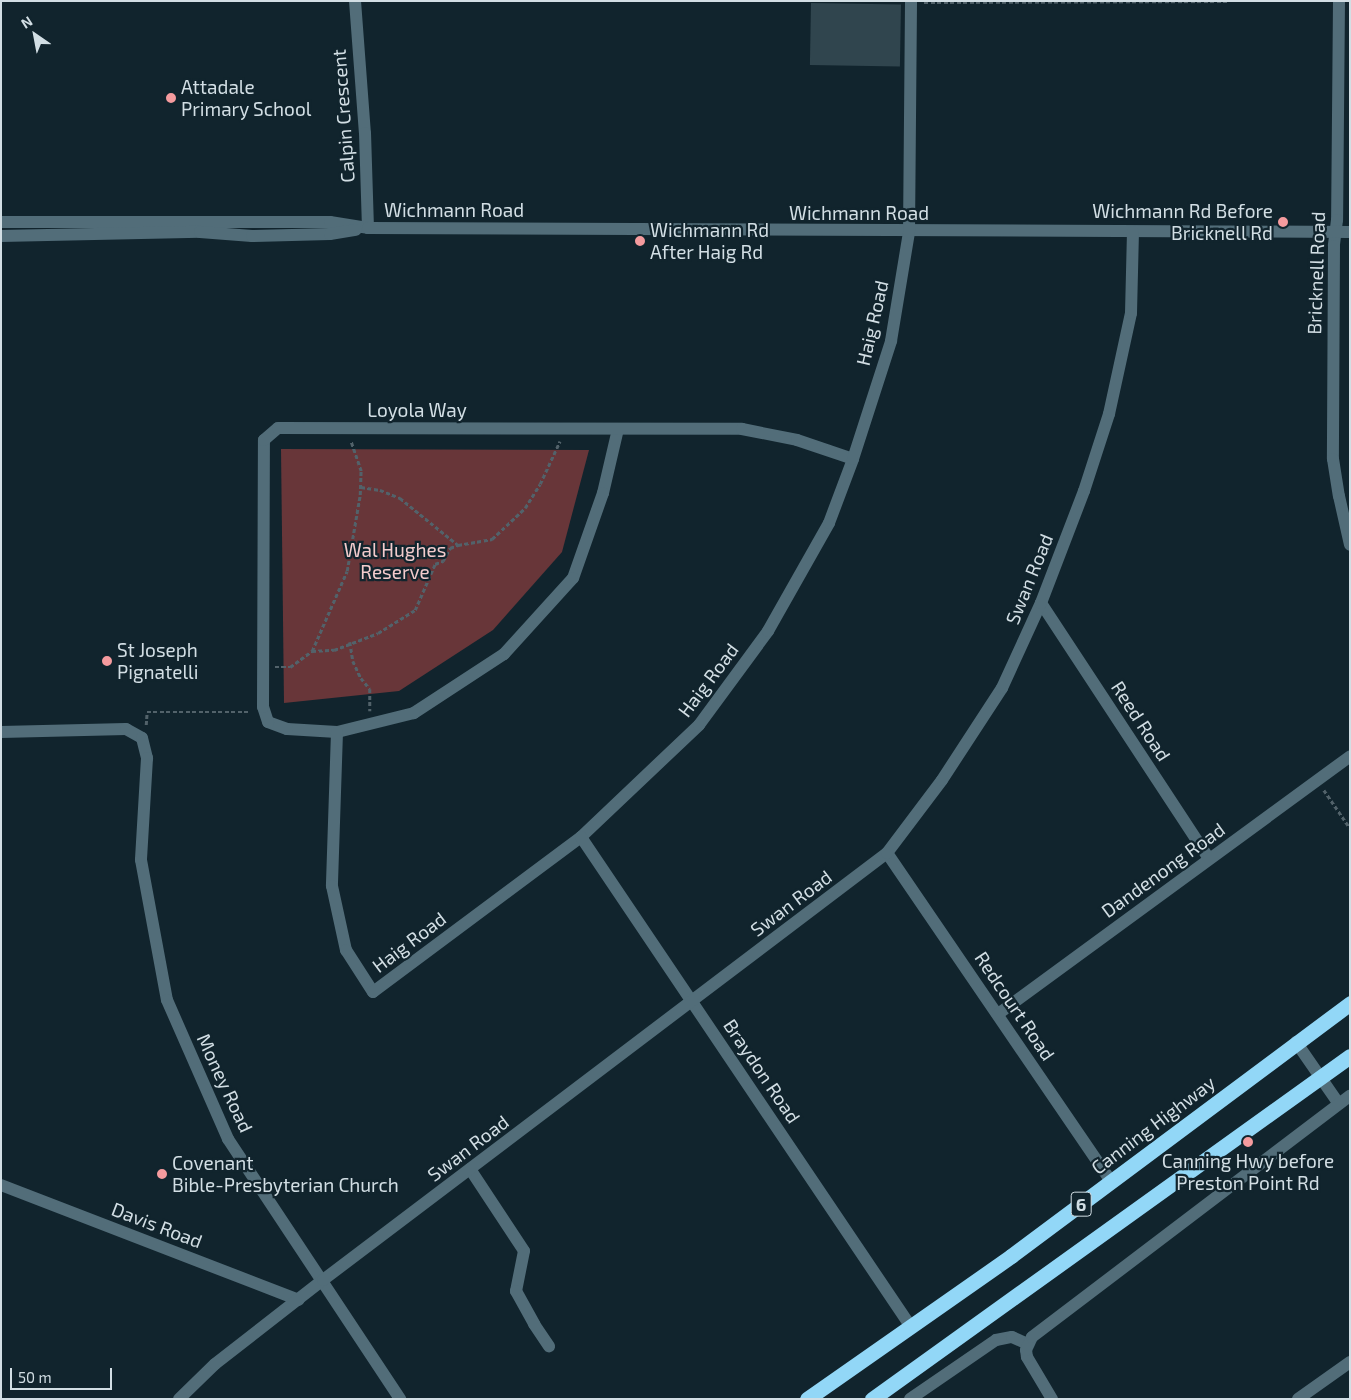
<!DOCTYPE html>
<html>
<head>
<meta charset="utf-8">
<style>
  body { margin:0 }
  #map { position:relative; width:1351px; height:1400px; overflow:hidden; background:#11242d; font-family:"Exo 2",sans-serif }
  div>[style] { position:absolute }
  .green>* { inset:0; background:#683639 }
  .building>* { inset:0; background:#30454e; transform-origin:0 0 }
  .path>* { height:2.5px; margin-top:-1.25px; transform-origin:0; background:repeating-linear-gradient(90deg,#52626a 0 4px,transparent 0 6.5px) }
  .minor>* { height:12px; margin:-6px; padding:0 6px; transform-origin:6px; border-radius:6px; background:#526d79 }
  .highway>* { height:15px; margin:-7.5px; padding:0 7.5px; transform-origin:7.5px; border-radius:7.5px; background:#92d7f7 }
  .dots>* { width:14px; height:14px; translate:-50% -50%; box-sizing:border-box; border:2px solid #11242d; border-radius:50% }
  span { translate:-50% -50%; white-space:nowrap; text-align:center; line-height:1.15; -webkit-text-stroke:4.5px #11242d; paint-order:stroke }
  .shield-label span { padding:1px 4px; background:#11242d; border:1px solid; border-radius:4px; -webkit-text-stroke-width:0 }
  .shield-label { font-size:18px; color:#d2dee4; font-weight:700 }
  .poi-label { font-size:19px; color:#d2dee4 }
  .left { translate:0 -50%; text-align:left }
  .right { translate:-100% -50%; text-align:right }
  .street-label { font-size:19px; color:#d2dee4 }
  .park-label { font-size:19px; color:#f3cbcc }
  .frame { position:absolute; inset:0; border:2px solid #d2dee4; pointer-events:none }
  .north { position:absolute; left:10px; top:10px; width:50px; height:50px; -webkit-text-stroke:4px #11242d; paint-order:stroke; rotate:327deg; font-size:14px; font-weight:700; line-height:20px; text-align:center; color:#d2dee4 }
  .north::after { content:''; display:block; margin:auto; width:18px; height:22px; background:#d2dee4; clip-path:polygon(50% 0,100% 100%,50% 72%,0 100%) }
  .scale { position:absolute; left:10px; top:1368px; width:102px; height:22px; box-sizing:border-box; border:2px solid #d2dee4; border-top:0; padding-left:6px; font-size:15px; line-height:18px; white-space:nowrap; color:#d2dee4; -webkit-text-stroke:4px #11242d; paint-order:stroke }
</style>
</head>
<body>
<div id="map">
  <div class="green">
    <div style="clip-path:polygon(281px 449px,589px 450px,562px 552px,493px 630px,399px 691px,284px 703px)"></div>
  </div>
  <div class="building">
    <div style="left:811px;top:3px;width:90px;height:62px;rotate:1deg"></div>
  </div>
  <div class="path">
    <div style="left:924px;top:2px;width:304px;rotate:-0.2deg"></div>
    <div style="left:361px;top:487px;width:19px;rotate:9deg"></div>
    <div style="left:380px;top:490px;width:22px;rotate:22deg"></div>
    <div style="left:400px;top:498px;width:75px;rotate:39deg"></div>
    <div style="left:350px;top:642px;width:19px;rotate:81deg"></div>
    <div style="left:353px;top:661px;width:19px;rotate:65deg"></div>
    <div style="left:361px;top:678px;width:14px;rotate:51deg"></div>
    <div style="left:370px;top:689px;width:22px;rotate:90deg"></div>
    <div style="left:312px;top:651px;width:22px;rotate:-3deg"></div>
    <div style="left:334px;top:650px;width:47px;rotate:-21.1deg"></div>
    <div style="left:378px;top:633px;width:44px;rotate:-31.9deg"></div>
    <div style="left:415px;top:610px;width:50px;rotate:-66.5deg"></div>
    <div style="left:435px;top:564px;width:9px;rotate:-21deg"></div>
    <div style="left:443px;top:561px;width:15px;rotate:-62deg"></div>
    <div style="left:450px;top:548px;width:9px;rotate:-21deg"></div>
    <div style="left:458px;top:545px;width:35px;rotate:-10deg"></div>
    <div style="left:492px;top:539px;width:45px;rotate:-43.2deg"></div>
    <div style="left:525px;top:508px;width:28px;rotate:-58deg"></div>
    <div style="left:540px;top:484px;width:47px;rotate:-65.1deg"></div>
    <div style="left:275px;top:667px;width:15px"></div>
    <div style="left:290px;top:667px;width:27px;rotate:-36deg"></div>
    <div style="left:312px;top:651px;width:87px;rotate:-66.4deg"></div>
    <div style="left:347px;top:571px;width:77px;rotate:-80.3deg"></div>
    <div style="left:360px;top:495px;width:24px;rotate:-88deg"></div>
    <div style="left:361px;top:471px;width:31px;rotate:-109deg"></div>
    <div style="left:146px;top:725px;width:13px;rotate:-86deg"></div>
    <div style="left:147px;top:712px;width:104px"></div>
    <div style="left:1324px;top:790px;width:46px;rotate:55.6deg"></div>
  </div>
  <div class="minor">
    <div style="left:355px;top:1px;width:132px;rotate:85.7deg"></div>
    <div style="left:365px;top:133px;width:95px;rotate:88.2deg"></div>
    <div style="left:1339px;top:1px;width:219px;rotate:90.5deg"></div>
    <div style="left:1337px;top:220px;width:26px;rotate:97deg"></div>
    <div style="left:1334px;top:246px;width:213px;rotate:90.3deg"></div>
    <div style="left:1333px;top:459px;width:37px;rotate:81deg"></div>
    <div style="left:1339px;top:496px;width:50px;rotate:77.3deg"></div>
    <div style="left:1px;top:222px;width:329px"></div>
    <div style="left:330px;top:222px;width:38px;rotate:9deg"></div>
    <div style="left:368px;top:228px;width:982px;rotate:0.23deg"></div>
    <div style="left:1px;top:236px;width:199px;rotate:-1.2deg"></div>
    <div style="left:200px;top:232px;width:52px;rotate:4.4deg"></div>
    <div style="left:252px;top:236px;width:78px;rotate:-1.5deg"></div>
    <div style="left:330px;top:234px;width:26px;rotate:-9deg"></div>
    <div style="left:618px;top:429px;width:66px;rotate:103.2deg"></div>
    <div style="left:603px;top:493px;width:90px;rotate:109.4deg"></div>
    <div style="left:573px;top:578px;width:103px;rotate:132.2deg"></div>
    <div style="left:504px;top:654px;width:108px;rotate:146.8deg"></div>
    <div style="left:414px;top:713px;width:79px;rotate:166.1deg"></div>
    <div style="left:337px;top:732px;width:50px;rotate:-176.6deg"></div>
    <div style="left:287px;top:729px;width:20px;rotate:-160deg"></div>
    <div style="left:268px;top:722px;width:16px;rotate:-108deg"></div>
    <div style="left:263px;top:707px;width:267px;rotate:-89.8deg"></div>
    <div style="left:264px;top:440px;width:18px;rotate:-41deg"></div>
    <div style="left:278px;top:428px;width:464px;rotate:0.1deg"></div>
    <div style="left:742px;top:429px;width:56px;rotate:11.3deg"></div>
    <div style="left:797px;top:440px;width:59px;rotate:18.7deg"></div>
    <div style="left:1041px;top:603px;width:306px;rotate:56.7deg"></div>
    <div style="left:1px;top:732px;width:125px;rotate:-1.4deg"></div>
    <div style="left:126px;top:729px;width:18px;rotate:29deg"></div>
    <div style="left:142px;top:738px;width:21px;rotate:76deg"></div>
    <div style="left:147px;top:758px;width:102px;rotate:93.4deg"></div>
    <div style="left:141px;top:860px;width:142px;rotate:79.5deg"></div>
    <div style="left:167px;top:1000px;width:152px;rotate:66.3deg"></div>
    <div style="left:228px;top:1139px;width:312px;rotate:56.5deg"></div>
    <div style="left:337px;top:732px;width:154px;rotate:91.9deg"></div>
    <div style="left:332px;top:886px;width:66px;rotate:77.7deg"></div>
    <div style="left:346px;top:950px;width:50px;rotate:57.3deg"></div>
    <div style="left:373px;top:992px;width:259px;rotate:-36.7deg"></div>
    <div style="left:581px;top:837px;width:163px;rotate:-43.5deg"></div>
    <div style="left:699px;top:725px;width:117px;rotate:-53.7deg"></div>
    <div style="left:768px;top:631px;width:124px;rotate:-60.5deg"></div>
    <div style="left:829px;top:523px;width:68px;rotate:-69.4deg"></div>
    <div style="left:853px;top:459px;width:124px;rotate:-72.1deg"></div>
    <div style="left:891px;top:341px;width:110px;rotate:-80.6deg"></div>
    <div style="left:909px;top:232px;width:231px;rotate:-89.5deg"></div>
    <div style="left:581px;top:837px;width:591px;rotate:56.04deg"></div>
    <div style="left:887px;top:853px;width:397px;rotate:55.7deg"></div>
    <div style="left:998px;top:1014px;width:436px;rotate:-36.2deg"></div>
    <div style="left:1296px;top:1042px;width:75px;rotate:55.3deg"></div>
    <div style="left:470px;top:1169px;width:98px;rotate:56.6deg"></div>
    <div style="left:524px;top:1251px;width:41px;rotate:101.3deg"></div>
    <div style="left:516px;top:1291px;width:38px;rotate:61deg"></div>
    <div style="left:534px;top:1324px;width:27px;rotate:56deg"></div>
    <div style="left:1px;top:1185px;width:319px;rotate:21.1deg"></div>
    <div style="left:179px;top:1399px;width:50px;rotate:-44.2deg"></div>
    <div style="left:215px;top:1364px;width:137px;rotate:-37.9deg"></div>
    <div style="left:323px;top:1280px;width:707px;rotate:-37.13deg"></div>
    <div style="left:887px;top:853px;width:91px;rotate:-53deg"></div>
    <div style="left:942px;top:780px;width:110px;rotate:-56.9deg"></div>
    <div style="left:1002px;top:688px;width:94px;rotate:-65.4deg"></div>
    <div style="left:1041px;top:603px;width:120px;rotate:-69deg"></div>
    <div style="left:1084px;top:491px;width:81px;rotate:-72deg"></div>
    <div style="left:1109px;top:414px;width:103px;rotate:-77.7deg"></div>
    <div style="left:1131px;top:313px;width:81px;rotate:-88.6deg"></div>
    <div style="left:910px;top:1399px;width:104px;rotate:-34.5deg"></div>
    <div style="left:996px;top:1340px;width:16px;rotate:-11deg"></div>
    <div style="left:1012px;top:1337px;width:17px;rotate:24deg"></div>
    <div style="left:1052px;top:1399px;width:49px;rotate:-120.8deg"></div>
    <div style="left:1027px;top:1357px;width:7px;rotate:-98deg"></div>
    <div style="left:1026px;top:1350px;width:14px;rotate:-65deg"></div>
    <div style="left:1032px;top:1337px;width:399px;rotate:-37.2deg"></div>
    <div style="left:1298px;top:1399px;width:64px;rotate:-35.4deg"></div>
  </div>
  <div class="highway">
    <div style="left:807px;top:1399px;width:249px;rotate:-35deg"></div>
    <div style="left:1011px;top:1256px;width:423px;rotate:-36.7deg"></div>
    <div style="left:872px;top:1399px;width:588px;rotate:-35.66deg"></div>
  </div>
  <div class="dots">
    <div style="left:171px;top:98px;background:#f59b9e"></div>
    <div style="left:1283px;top:222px;background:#f59b9e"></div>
    <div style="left:640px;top:241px;background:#f59b9e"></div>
    <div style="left:107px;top:661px;background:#f59b9e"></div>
    <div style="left:1248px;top:1142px;background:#f59b9e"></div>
    <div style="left:162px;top:1174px;background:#f59b9e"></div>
  </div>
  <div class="shield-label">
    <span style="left:1081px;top:1204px">6</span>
  </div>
  <div class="poi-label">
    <span class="left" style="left:181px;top:98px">Attadale<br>Primary School</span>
    <span class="right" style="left:1273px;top:222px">Wichmann Rd Before<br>Bricknell Rd</span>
    <span class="left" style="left:650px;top:241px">Wichmann Rd<br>After Haig Rd</span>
    <span class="left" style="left:117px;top:661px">St Joseph<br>Pignatelli</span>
    <span style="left:1248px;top:1172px">Canning Hwy before<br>Preston Point Rd</span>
    <span class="left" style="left:172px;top:1174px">Covenant<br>Bible-Presbyterian Church</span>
  </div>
  <div class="street-label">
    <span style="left:343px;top:116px;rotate:-94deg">Calpin Crescent</span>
    <span style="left:454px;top:210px">Wichmann Road</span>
    <span style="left:859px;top:213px">Wichmann Road</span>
    <span style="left:1316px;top:273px;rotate:-88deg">Bricknell Road</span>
    <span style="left:872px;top:323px;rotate:-77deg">Haig Road</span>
    <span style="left:417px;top:410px">Loyola Way</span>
    <span style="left:1029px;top:579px;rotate:-68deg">Swan Road</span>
    <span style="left:708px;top:680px;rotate:-53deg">Haig Road</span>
    <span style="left:1141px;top:721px;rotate:57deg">Reed Road</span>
    <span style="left:1163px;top:870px;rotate:-36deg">Dandenong Road</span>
    <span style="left:791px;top:903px;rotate:-37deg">Swan Road</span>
    <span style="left:409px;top:942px;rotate:-37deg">Haig Road</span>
    <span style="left:1015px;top:1006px;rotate:56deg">Redcourt Road</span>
    <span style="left:762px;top:1071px;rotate:56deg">Braydon Road</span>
    <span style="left:225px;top:1083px;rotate:65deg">Money Road</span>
    <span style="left:1153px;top:1125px;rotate:-37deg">Canning Highway</span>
    <span style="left:468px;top:1148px;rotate:-37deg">Swan Road</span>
    <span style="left:157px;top:1225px;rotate:21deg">Davis Road</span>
  </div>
  <div class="park-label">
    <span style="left:395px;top:561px">Wal Hughes<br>Reserve</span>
  </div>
  <div class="frame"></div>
  <div class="north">N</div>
  <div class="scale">50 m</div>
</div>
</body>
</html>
